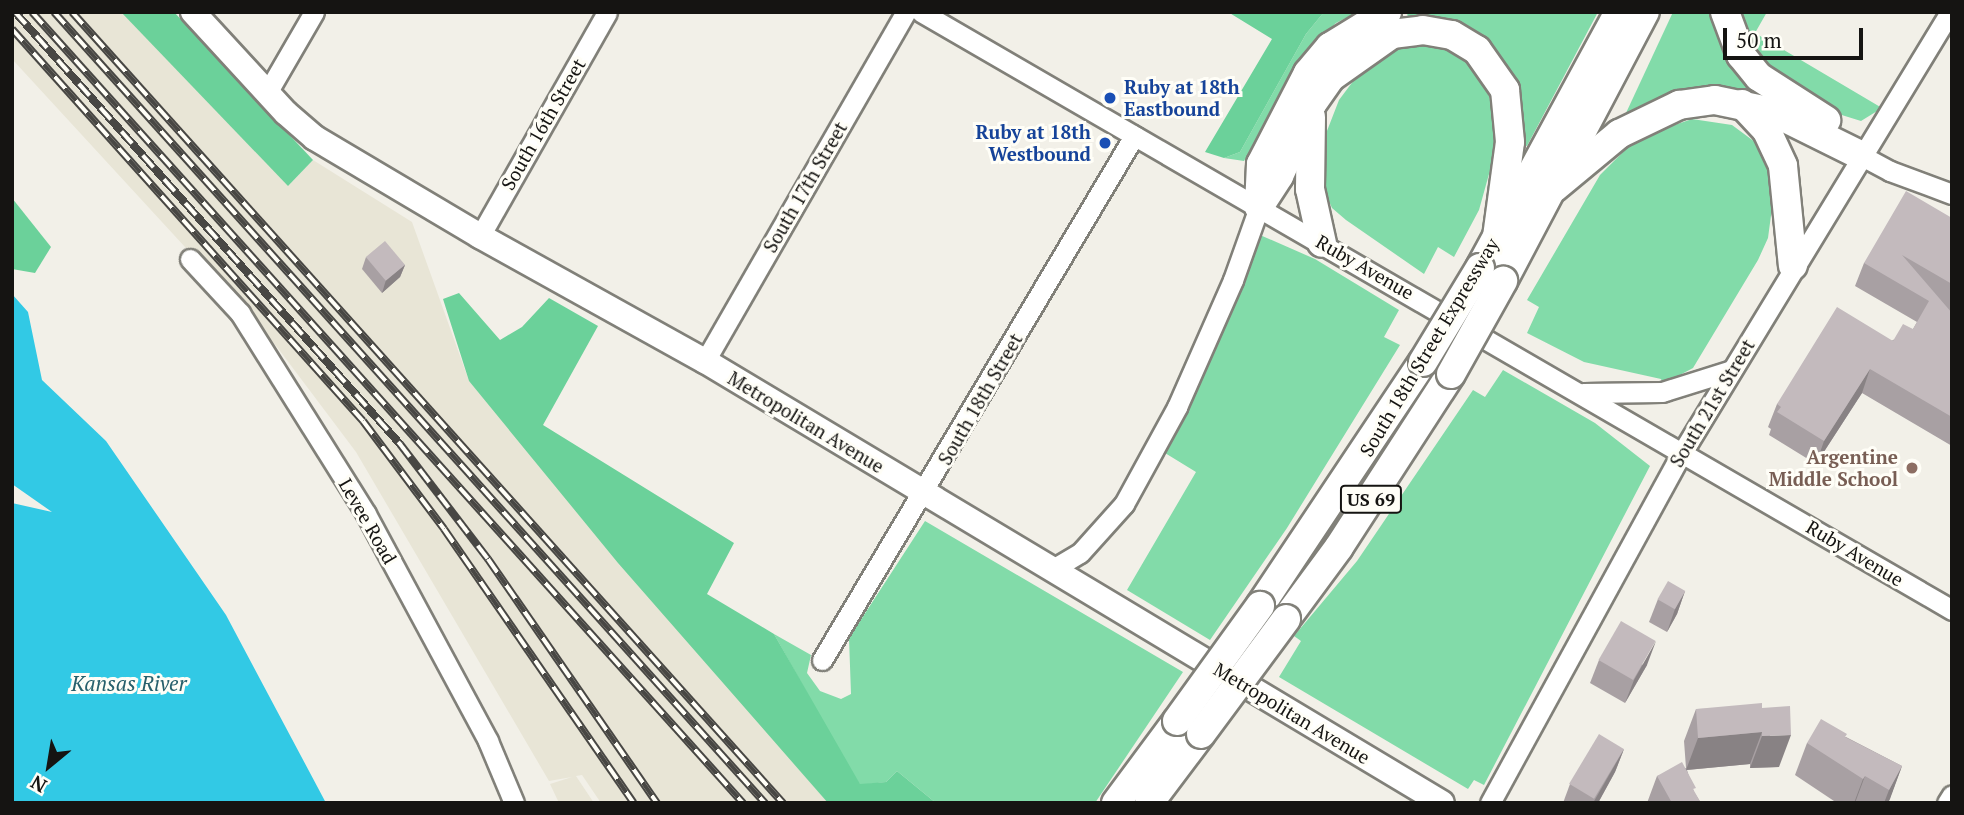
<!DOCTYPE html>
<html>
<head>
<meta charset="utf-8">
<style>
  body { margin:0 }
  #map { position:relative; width:1964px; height:815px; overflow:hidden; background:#f2f0e8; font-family:"PT Serif",serif }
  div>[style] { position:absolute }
  .built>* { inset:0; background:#e8e5d6 }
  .green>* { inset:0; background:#82dba9 }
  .forest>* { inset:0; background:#6bd19a }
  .water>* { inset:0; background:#32c9e5 }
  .roads { filter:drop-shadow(2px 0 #818079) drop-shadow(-2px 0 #818079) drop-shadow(0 2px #818079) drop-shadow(0 -2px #818079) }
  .minor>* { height:19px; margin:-9.5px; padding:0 9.5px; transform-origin:9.5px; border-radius:9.5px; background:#fff }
  .major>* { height:24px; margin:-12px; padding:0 12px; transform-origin:12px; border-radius:12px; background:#fff }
  .highway>* { height:28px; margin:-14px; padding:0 14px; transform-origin:14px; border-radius:14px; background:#fff }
  .rail>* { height:8px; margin-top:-4px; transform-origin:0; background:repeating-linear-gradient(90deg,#fffef7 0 16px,#484744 0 32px); box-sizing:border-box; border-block:2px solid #484744 }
  .bridges { filter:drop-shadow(2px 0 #818079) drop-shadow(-2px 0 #818079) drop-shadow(0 2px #818079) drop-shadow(0 -2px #818079) }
  .highway-bridge>* { height:28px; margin:-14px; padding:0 14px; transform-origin:14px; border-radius:14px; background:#fff }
  .wall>* { inset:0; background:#a8a0a3 }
  .shaded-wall>* { inset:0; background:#888284 }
  .building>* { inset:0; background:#c3babd; transform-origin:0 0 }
  .dots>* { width:19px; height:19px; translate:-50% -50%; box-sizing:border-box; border:4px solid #fffef7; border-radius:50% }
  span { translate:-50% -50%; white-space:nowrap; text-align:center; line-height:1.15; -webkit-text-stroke:6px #fffef7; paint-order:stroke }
  .shield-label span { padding:2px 5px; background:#fffef7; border:2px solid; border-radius:5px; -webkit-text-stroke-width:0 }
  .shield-label { font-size:18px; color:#151412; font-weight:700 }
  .transit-label { font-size:19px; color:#164399; font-weight:700 }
  .left { translate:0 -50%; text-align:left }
  .right { translate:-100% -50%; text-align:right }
  .street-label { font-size:19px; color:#151412 }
  .education-label { font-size:19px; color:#785e54; font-weight:700 }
  .water-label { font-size:21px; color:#27606c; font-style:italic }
  .frame { position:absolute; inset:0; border:14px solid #151412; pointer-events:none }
  .north { position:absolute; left:14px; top:731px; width:70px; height:70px; -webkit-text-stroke:5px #fffef7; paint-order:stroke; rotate:210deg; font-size:19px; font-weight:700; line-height:28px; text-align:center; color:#151412 }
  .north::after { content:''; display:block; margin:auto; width:24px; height:32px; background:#151412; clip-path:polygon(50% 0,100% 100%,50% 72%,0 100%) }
  .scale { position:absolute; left:1723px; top:28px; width:140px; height:32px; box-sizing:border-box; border:4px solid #151412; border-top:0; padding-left:9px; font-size:21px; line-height:24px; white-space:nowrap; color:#151412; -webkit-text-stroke:5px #fffef7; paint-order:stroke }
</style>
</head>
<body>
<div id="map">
  <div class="built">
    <div style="clip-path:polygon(12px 12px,134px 12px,289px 185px,313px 160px,412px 222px,469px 381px,828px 803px,601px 803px,582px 775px,576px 776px,594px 803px,559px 803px,550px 784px,572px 777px,549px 781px,356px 452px,277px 347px,12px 59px)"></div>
  </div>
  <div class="green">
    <div style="clip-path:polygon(1324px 12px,1358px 12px,1336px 23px,1316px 43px,1244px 161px,1224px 158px,1240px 152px,1306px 34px)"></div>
    <div style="clip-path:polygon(1407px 12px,1598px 12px,1527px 146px,1518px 144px,1508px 79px,1408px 19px)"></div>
    <div style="clip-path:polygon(1673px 12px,1716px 12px,1763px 91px,1760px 98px,1630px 116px,1626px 113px)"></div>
    <div style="clip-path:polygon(1738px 12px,1767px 12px,1755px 33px,1882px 108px,1861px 121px,1832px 112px,1758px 60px)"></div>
    <div style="clip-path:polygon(1404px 43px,1435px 43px,1471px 65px,1487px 89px,1495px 119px,1494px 156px,1479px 210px,1454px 257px,1438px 247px,1424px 274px,1346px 220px,1332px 208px,1323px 188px,1320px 149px,1339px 100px,1360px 72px)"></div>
    <div style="clip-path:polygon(1692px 119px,1732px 125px,1755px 142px,1773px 178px,1774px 193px,1768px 238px,1758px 260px,1693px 368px,1663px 384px,1661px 379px,1584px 362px,1527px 333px,1539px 307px,1527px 300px,1600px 175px,1637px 138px)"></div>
    <div style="clip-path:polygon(1260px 235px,1315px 259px,1399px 310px,1384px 337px,1400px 345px,1287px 528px,1210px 640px,1127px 590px,1196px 472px,1165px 453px)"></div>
    <div style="clip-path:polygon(1503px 370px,1595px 423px,1650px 466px,1484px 785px,1474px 780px,1468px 789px,1279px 677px,1301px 641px,1294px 636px,1357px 561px,1473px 390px,1485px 397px)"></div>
    <div style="clip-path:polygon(925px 521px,1183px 672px,1095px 803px,936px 803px,897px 771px,886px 782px,860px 785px,840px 752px,774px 634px,811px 655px,807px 673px,820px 691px,841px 699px,851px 694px,849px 638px)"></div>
  </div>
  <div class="forest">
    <div style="clip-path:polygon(121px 12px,174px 12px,313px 160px,288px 186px)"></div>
    <div style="clip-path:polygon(1228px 12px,1324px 12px,1306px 34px,1240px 152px,1224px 158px,1205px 152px,1272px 39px)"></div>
    <div style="clip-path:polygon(12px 198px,51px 247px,35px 273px,12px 269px)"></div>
    <div style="clip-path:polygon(459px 293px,500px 340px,522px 327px,549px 298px,598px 326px,543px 425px,734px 543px,707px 594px,774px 634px,860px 784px,886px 782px,897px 771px,936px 803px,828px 803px,618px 563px,469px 381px,443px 299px)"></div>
  </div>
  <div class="water">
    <div style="clip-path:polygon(12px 294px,28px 312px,42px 380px,106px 441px,226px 615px,326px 803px,12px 803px,12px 503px,52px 512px,12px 484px)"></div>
  </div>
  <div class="roads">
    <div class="minor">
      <div style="left:921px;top:12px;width:1192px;rotate:30.11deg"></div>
      <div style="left:267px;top:93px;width:94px;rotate:-59.9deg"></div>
      <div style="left:1862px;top:156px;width:32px;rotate:28deg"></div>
      <div style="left:1890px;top:171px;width:66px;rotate:20.4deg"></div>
      <div style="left:480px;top:236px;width:257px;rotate:-60.4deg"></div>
      <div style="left:190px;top:259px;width:74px;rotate:47.2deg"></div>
      <div style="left:240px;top:313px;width:237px;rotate:57.9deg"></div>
      <div style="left:366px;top:514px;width:258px;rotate:61.7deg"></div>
      <div style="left:488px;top:741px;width:67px;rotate:67.2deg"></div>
      <div style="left:705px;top:361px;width:403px;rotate:-60.1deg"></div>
      <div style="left:1583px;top:393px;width:79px;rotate:-0.7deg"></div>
      <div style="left:1662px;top:392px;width:73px;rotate:-17.4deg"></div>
      <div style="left:1053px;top:569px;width:31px;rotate:-31deg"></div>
      <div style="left:1080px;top:553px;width:66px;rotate:-48.1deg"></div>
      <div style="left:1124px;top:504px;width:111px;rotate:-61.3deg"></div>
      <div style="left:1177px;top:407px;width:139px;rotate:-66.2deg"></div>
      <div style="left:1233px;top:280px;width:77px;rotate:-70.4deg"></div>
      <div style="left:822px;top:660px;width:610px;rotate:-59.23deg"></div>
      <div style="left:1490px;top:803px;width:401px;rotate:-61.3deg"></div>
      <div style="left:1683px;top:451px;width:514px;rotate:-58.69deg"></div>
      <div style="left:1947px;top:803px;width:9px;rotate:-58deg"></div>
    </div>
    <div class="major">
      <div style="left:193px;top:12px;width:137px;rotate:47.4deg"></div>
      <div style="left:286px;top:113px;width:38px;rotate:41deg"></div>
      <div style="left:315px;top:138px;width:192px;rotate:30.7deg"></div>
      <div style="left:480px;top:236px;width:257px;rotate:29.1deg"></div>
      <div style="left:705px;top:361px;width:859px;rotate:30.95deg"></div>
    </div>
    <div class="highway">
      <div style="left:1725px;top:12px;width:46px;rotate:69.6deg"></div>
      <div style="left:1741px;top:55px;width:28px;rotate:51deg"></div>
      <div style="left:1759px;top:77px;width:80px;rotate:32.7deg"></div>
      <div style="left:1742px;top:104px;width:37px;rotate:47deg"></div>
      <div style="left:1767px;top:131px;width:38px;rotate:65deg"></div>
      <div style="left:1783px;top:166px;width:100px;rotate:84.3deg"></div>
      <div style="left:1311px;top:117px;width:72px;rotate:90.8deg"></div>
      <div style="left:1310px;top:189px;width:55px;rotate:77.5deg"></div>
      <div style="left:1554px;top:188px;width:85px;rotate:-39.7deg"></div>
      <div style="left:1619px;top:134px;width:67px;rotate:-25.8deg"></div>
      <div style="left:1679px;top:105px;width:36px;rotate:-8deg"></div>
      <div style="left:1715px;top:100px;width:59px;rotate:11.7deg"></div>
      <div style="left:1773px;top:112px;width:99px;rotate:26.3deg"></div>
      <div style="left:1259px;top:206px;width:42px;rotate:-87.3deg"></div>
      <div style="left:1261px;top:164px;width:102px;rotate:-62.7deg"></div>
      <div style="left:1308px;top:73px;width:34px;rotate:-50deg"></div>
      <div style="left:1330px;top:47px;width:67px;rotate:-31.6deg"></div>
      <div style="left:1259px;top:207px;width:37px;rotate:-57deg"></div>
      <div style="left:1279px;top:176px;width:79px;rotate:-65.4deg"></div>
      <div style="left:1312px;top:104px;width:33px;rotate:-55deg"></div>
      <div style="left:1331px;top:77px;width:75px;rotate:-35.2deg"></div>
      <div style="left:1392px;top:34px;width:31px;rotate:-7deg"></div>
      <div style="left:1423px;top:30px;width:29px;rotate:10deg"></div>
      <div style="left:1452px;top:35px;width:29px;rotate:31deg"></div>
      <div style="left:1477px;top:50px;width:49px;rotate:55deg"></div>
      <div style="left:1505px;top:90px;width:52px;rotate:84.5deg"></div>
      <div style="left:1510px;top:142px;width:96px;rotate:97.8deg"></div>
      <div style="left:1480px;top:268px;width:291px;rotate:-61.5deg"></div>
      <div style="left:1503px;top:281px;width:304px;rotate:-62.2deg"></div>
      <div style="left:1260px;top:606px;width:293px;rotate:-56.3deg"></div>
      <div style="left:1286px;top:619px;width:89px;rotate:-53.6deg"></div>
      <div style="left:1339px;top:547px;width:206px;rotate:-57.1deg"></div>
      <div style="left:1116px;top:803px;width:102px;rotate:-53.4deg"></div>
      <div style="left:1149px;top:803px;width:86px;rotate:-53deg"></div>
    </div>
  </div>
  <div class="rail">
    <div style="left:15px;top:12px;width:579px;rotate:48.29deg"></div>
    <div style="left:400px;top:444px;width:145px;rotate:52.6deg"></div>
    <div style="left:488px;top:559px;width:297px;rotate:55.3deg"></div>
    <div style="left:32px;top:12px;width:1064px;rotate:48.05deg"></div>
    <div style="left:54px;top:12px;width:1064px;rotate:48.05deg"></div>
    <div style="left:72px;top:12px;width:1064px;rotate:48.05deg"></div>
    <div style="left:12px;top:29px;width:526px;rotate:48.16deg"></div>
    <div style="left:363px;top:421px;width:135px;rotate:53.1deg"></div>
    <div style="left:444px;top:529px;width:333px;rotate:55.3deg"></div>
  </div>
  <div class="bridges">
    <div class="highway-bridge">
      <div style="left:1423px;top:362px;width:110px;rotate:-58.8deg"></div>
      <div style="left:1451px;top:374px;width:107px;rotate:-60.8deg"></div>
      <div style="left:1177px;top:721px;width:142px;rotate:-54.2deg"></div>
      <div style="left:1201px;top:734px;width:143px;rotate:-53.5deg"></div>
    </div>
  </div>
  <div class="wall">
    <div style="clip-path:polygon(1952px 218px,1952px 446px,1862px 393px,1816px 464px,1769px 435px,1771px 429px,1768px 427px,1777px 404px,1913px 329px,1917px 322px,1855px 286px,1864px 263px)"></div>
    <div style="clip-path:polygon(366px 257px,405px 265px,400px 277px,382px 293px,362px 269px)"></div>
    <div style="clip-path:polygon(1685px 591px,1677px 614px,1667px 632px,1649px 622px,1658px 599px)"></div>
    <div style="clip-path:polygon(1599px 660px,1647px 665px,1625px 703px,1590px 683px)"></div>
    <div style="clip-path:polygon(1762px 708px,1779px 767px,1750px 768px,1750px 764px,1687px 770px,1694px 792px,1701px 803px,1647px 803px,1657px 776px,1686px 768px,1684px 741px,1696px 709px)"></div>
    <div style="clip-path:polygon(1846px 737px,1902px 766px,1888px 803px,1837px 803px,1795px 775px,1807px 743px)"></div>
    <div style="clip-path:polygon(1624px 749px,1615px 772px,1598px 803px,1563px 803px,1570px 784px)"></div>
  </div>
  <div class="shaded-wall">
    <div style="clip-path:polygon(405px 265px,400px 277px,382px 293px,386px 280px)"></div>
    <div style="clip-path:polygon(1870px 369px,1862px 393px,1816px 464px,1824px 441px)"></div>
    <div style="clip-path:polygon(1685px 591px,1677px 614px,1667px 632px,1675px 609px)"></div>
    <div style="clip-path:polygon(1656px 641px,1647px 665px,1625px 703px,1634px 680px)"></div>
    <div style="clip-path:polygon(1762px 732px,1750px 764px,1686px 770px,1698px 738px)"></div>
    <div style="clip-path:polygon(1791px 735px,1779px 767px,1750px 768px,1762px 736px)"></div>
    <div style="clip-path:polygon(1624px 749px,1615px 772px,1598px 803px,1593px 803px)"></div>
    <div style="clip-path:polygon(1902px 766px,1890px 799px,1888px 803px,1884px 803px,1889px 790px)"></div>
    <div style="clip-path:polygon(1865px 776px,1855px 803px,1854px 803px,1863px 779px)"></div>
  </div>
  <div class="building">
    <div style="clip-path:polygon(1906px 191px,1952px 218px,1952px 284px,1902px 255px,1952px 313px,1952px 417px,1870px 369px,1824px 441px,1777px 412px,1781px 407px,1777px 404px,1837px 307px,1893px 341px,1903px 324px,1913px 329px,1929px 301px,1864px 263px)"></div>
    <div style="left:385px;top:241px;width:31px;height:25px;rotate:50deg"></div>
    <div style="left:1668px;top:581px;width:20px;height:21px;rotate:30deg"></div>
    <div style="left:1621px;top:621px;width:40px;height:45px;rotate:30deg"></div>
    <div style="clip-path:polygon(1762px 703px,1762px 708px,1790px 706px,1791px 735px,1762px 736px,1762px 732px,1698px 738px,1696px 709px)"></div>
    <div style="clip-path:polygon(1821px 719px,1847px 734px,1845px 737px,1902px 766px,1889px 790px,1865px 776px,1863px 779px,1807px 743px)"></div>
    <div style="left:1599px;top:734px;width:29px;height:58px;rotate:31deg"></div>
    <div style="clip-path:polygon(1682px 762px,1696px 788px,1693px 789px,1701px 803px,1672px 803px,1657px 776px)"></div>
  </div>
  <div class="dots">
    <div style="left:1110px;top:98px;background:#1a4fb4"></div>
    <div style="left:1105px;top:143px;background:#1a4fb4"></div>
    <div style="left:1912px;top:468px;background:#8d6e63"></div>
  </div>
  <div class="shield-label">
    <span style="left:1371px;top:499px">US 69</span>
  </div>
  <div class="transit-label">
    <span class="left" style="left:1124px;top:98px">Ruby at 18th<br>Eastbound</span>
    <span class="right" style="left:1091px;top:143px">Ruby at 18th<br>Westbound</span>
  </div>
  <div class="street-label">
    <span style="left:543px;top:124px;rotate:-60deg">South 16th Street</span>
    <span style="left:805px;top:187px;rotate:-60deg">South 17th Street</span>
    <span style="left:1365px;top:267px;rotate:30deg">Ruby Avenue</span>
    <span style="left:1429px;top:347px;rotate:-59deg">South 18th Street Expressway</span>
    <span style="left:980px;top:399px;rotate:-60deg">South 18th Street</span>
    <span style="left:1712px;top:403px;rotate:-59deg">South 21st Street</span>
    <span style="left:806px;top:422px;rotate:31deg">Metropolitan Avenue</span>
    <span style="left:368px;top:521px;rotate:60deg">Levee Road</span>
    <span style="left:1855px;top:553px;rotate:31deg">Ruby Avenue</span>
    <span style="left:1292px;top:713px;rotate:31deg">Metropolitan Avenue</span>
  </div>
  <div class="education-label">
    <span class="right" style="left:1898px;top:468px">Argentine<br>Middle School</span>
  </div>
  <div class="water-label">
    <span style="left:129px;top:683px">Kansas River</span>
  </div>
  <div class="frame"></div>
  <div class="north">N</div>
  <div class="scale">50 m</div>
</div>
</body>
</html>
